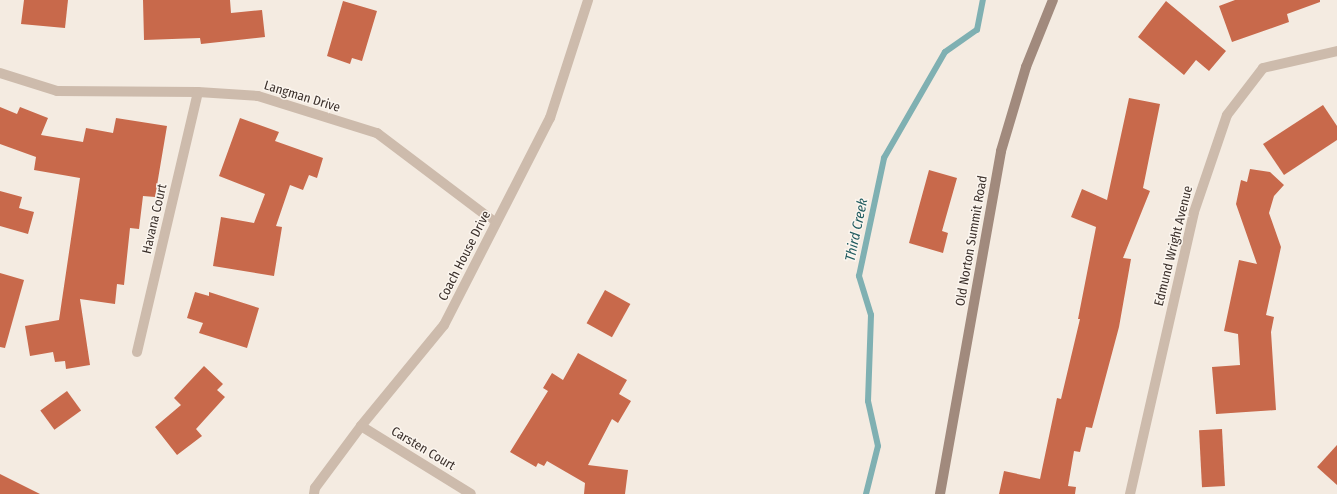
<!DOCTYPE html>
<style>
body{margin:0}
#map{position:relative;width:1337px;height:494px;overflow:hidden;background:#f4ebe1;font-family:"Fira Sans Condensed",sans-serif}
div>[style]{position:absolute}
.stream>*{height:6px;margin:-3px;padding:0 3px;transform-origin:3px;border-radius:3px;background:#7fb0b2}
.building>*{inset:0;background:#c8694b;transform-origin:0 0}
.street>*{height:10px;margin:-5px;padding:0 5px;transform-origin:5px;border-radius:5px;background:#cdbbac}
.secondary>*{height:10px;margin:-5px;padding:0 5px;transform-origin:5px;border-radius:5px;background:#a18a7d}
span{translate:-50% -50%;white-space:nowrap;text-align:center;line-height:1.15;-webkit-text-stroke:3px #fbf5ee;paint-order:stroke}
.street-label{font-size:13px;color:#3b302b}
.water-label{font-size:14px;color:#1f5a5e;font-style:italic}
</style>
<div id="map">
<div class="stream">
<div style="left:866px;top:494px;width:49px;rotate:-76deg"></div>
<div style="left:878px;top:446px;width:46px;rotate:-102.5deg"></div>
<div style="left:868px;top:401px;width:86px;rotate:-88deg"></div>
<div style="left:871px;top:315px;width:41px;rotate:-107.1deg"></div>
<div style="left:859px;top:276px;width:121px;rotate:-78deg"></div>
<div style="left:884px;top:158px;width:122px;rotate:-60.1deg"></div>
<div style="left:945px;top:52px;width:39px;rotate:-35deg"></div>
<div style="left:977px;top:30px;width:31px;rotate:-79deg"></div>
</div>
<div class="building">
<div style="clip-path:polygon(24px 0,68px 0,65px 28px,21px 24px)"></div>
<div style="clip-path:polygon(143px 0,230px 0,231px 13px,262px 10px,265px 37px,201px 44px,200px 38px,144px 40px)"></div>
<div style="clip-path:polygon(1235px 0,1320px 0,1320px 2px,1287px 14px,1289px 22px,1232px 42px,1219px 6px)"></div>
<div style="clip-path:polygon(343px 1px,377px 11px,362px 61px,352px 58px,350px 64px,327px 56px)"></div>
<div style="clip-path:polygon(1166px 1px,1226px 51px,1209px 71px,1196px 60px,1184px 75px,1138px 37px)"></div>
<div style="clip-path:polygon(1129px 98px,1160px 104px,1143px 188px,1150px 191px,1123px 258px,1131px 259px,1119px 327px,1092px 428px,1086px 427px,1080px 452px,1074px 451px,1068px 486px,1076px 487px,1075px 494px,999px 494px,1004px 471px,1040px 479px,1057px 398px,1061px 399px,1080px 319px,1078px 319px,1096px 227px,1071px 217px,1082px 189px,1107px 200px)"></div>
<div style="clip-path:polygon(1323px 105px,1337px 126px,1337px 140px,1284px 175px,1263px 144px)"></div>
<div style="clip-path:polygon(0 107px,17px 114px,20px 107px,48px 118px,41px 135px,83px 142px,86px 128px,113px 133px,116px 118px,167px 126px,155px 197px,143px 196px,139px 229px,130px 228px,124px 285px,117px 284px,115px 304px,80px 299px,90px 365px,66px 369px,65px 361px,55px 362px,53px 352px,30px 356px,25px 326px,59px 320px,80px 178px,34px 170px,36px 157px,0 144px)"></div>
<div style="clip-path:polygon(240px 118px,279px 132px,275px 141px,323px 158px,317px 178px,309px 175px,303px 190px,290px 185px,276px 226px,282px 227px,274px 276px,213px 266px,221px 217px,254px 223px,265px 194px,219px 176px)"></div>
<div style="clip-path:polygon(1250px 169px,1270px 172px,1284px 185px,1274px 196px,1269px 213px,1281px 247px,1266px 315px,1274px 317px,1271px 332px,1276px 410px,1216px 414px,1212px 367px,1240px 365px,1238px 334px,1224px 331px,1239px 260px,1257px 264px,1236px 204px,1241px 180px,1247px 182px)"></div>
<div style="clip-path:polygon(929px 170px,957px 178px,942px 231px,948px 233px,943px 253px,909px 243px)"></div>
<div style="clip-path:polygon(0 191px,22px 197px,19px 208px,34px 212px,28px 234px,0 226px)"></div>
<div style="clip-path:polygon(0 273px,24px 280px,5px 348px,0 347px)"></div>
<div style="left:605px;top:290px;width:29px;height:38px;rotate:29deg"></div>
<div style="clip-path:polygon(195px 292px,209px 296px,209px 292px,259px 308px,247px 348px,199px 333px,203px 323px,187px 318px)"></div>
<div style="clip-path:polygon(578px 353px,627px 380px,619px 394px,631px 401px,618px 423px,612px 419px,588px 465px,628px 470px,625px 494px,584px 494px,585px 483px,547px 461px,544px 466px,538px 463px,536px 467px,510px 452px,548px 391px,543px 388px,552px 373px,563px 380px)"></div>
<div style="clip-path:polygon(204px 366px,223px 384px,217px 390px,225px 397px,196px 429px,202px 436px,177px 455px,155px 427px,181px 405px,174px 398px)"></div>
<div style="left:67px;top:391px;width:24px;height:33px;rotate:54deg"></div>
<div style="left:1222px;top:429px;width:57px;height:23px;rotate:87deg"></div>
<div style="clip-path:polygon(1337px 445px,1337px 485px,1317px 467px)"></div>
<div style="clip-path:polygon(0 474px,40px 494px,0 494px)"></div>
</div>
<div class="street">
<div style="left:0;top:73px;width:60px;rotate:17.5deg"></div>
<div style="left:57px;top:91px;width:141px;rotate:0.4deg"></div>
<div style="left:198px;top:92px;width:60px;rotate:3.8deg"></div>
<div style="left:258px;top:96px;width:125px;rotate:17.3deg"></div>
<div style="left:377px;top:133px;width:149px;rotate:37.1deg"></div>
<div style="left:137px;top:352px;width:267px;rotate:-76.8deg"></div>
<div style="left:361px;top:426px;width:129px;rotate:31.7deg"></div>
<div style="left:314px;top:494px;width:6px;rotate:-81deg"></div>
<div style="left:315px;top:488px;width:77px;rotate:-53.4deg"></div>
<div style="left:361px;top:426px;width:131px;rotate:-50.6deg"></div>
<div style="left:444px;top:325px;width:233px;rotate:-62.9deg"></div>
<div style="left:550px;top:118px;width:124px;rotate:-72.1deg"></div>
<div style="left:1130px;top:494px;width:289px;rotate:-77.2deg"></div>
<div style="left:1194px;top:212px;width:102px;rotate:-71.2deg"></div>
<div style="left:1227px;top:115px;width:59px;rotate:-52.5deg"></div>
<div style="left:1263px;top:68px;width:76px;rotate:-12.9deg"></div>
</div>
<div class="secondary">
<div style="left:940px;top:494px;width:348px;rotate:-79.9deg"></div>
<div style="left:1001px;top:151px;width:88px;rotate:-73.4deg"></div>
<div style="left:1026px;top:67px;width:72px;rotate:-68.1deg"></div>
</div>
<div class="street-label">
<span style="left:302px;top:97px;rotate:17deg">Langman Drive</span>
<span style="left:155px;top:219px;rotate:-77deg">Havana Court</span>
<span style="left:972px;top:241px;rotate:-80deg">Old Norton Summit Road</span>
<span style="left:1174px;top:246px;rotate:-76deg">Edmund Wright Avenue</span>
<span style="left:465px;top:256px;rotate:-63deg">Coach House Drive</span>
<span style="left:423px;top:449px;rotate:31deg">Carsten Court</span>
</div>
<div class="water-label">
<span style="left:857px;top:230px;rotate:-78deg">Third Creek</span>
</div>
</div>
